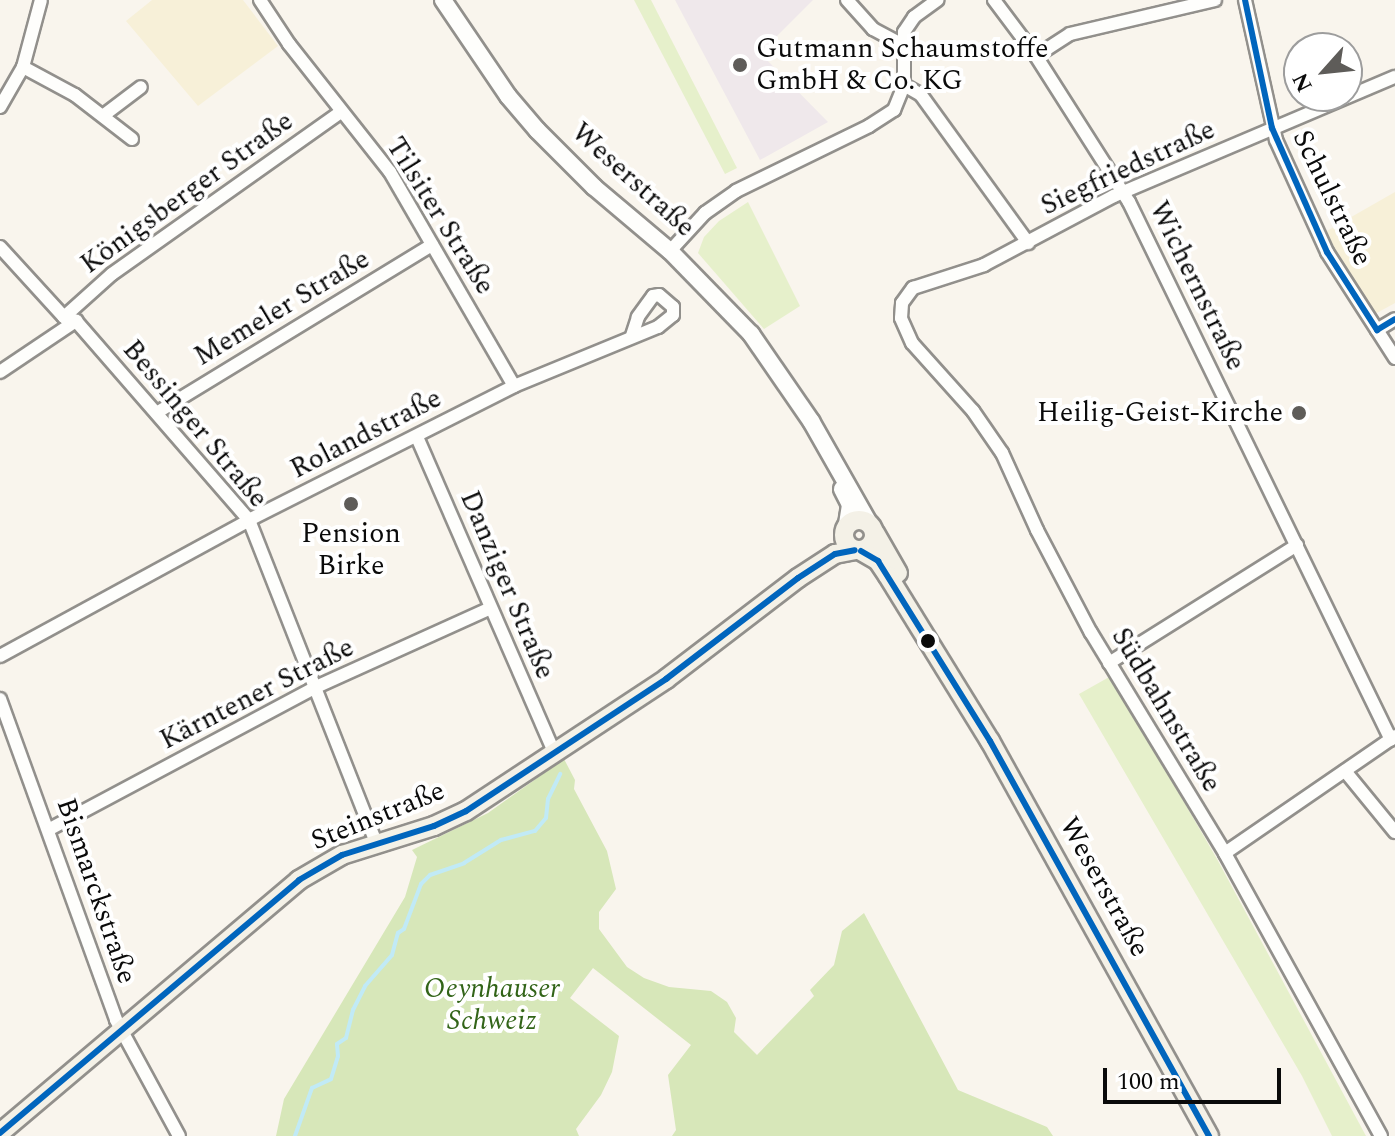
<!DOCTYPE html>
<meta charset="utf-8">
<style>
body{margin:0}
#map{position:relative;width:1395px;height:1136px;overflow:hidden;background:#f9f5ed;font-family:Spectral,serif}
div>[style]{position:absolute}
.industrial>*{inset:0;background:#efe8eb}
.farmland>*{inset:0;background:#f7f0d8}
.green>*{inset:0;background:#e6f0cb}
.forest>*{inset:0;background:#d7e7b9}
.stream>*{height:4px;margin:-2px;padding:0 2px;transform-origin:2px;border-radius:2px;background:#c1eaf6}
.roads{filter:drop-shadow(2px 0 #92908c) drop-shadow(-2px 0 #92908c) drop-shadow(0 2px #92908c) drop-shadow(0 -2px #92908c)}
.minor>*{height:12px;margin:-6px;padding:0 6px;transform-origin:6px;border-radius:6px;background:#fefefc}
.tertiary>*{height:16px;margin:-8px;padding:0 8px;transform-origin:8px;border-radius:8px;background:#fefefc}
.secondary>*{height:18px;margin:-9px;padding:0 9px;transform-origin:9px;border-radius:9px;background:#f4f1e7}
.secondary>.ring{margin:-9px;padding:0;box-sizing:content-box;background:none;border:18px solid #f4f1e7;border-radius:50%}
.bus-1>*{height:6px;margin:-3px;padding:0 3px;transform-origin:3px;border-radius:3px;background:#0065bd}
.dots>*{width:22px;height:22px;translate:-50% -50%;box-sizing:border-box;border:4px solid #fff;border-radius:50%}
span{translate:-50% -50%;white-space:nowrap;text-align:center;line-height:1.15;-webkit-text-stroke:8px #fff;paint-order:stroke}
.poi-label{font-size:28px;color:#0a0a0a}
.left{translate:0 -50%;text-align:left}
.right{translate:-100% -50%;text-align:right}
.street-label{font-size:28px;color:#0a0a0a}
.park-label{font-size:28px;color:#326418;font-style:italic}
.north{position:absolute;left:1283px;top:32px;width:80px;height:80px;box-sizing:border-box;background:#fff;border:2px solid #9d9d9d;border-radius:50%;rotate:243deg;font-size:22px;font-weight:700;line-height:32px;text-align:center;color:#0a0a0a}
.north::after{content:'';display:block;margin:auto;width:28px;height:36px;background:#5e5c59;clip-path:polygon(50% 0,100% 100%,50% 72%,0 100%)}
.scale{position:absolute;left:1103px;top:1068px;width:178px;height:36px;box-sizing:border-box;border:4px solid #0a0a0a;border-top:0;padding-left:10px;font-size:24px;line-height:28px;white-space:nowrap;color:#0a0a0a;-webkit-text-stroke:6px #fff;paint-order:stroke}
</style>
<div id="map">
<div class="industrial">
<div style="clip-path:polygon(675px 0,813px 0,760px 53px,828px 122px,760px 160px)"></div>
</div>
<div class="farmland">
<div style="clip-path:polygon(152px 0,243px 0,278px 46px,198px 106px,126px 21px)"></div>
<div style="clip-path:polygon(1395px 192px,1395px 303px,1375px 314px,1325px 232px)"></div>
</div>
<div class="green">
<div style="clip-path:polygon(634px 0,651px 0,737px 168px,725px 174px)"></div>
<div style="clip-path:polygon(748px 202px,800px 306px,764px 329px,698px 253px,704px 237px,719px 221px)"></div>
<div style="clip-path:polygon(1111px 676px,1217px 859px,1366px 1136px,1332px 1136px,1302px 1076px,1079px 694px)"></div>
</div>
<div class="forest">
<div style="clip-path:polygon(564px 759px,575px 780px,574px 789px,607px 851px,616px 889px,599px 912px,599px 929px,627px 967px,644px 978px,669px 987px,711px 991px,727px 1002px,736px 1018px,734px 1032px,757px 1055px,814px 996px,810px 990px,834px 965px,842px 931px,864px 913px,958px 1090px,1047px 1127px,1053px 1136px,672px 1136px,676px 1130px,668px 1075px,691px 1045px,593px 968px,570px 998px,619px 1036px,612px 1072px,601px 1095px,576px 1129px,579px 1136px,276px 1136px,284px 1099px,405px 897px,417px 857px,412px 850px,488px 813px)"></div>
</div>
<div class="stream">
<div style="left:295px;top:1136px;width:51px;rotate:-70.5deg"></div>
<div style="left:312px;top:1088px;width:21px;rotate:-25deg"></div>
<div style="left:331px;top:1079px;width:24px;rotate:-73deg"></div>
<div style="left:338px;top:1056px;width:12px;rotate:-95deg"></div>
<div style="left:337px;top:1044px;width:11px;rotate:-34deg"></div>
<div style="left:346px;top:1038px;width:29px;rotate:-76deg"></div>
<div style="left:353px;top:1010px;width:27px;rotate:-63deg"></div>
<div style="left:365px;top:986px;width:41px;rotate:-48.9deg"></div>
<div style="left:392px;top:955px;width:23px;rotate:-75deg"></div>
<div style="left:398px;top:933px;width:7px;rotate:-34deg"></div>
<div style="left:404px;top:929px;width:48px;rotate:-69.3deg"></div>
<div style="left:421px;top:884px;width:13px;rotate:-45deg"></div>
<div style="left:430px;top:875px;width:36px;rotate:-19deg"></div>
<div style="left:464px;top:863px;width:44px;rotate:-31.9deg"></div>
<div style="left:501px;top:840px;width:35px;rotate:-15deg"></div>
<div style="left:535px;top:831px;width:17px;rotate:-50deg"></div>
<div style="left:546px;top:818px;width:19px;rotate:-84deg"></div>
<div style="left:548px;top:799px;width:28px;rotate:-64deg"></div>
</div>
<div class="roads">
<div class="minor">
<div style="left:260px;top:0;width:53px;rotate:56.6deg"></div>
<div style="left:289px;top:44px;width:163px;rotate:51.7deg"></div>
<div style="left:390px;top:172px;width:247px;rotate:59.9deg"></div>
<div style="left:847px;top:0;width:39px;rotate:48deg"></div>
<div style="left:873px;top:29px;width:34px;rotate:28deg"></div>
<div style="left:994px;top:0;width:70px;rotate:53.1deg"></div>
<div style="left:1036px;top:56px;width:173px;rotate:57.5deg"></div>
<div style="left:1129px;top:202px;width:598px;rotate:64.03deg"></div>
<div style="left:1245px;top:0;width:143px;rotate:77.5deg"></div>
<div style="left:1276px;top:140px;width:123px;rotate:65.5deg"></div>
<div style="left:1327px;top:252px;width:126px;rotate:57.3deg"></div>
<div style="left:1036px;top:56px;width:40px;rotate:-32.9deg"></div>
<div style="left:1070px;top:34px;width:149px;rotate:-13.2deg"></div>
<div style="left:23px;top:67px;width:59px;rotate:28.3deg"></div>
<div style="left:75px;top:95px;width:72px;rotate:37.7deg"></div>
<div style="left:904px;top:85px;width:20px;rotate:30deg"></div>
<div style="left:921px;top:95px;width:183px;rotate:54.1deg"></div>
<div style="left:0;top:107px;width:46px;rotate:-60.1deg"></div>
<div style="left:23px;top:67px;width:69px;rotate:-75deg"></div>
<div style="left:104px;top:115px;width:46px;rotate:-37.1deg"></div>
<div style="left:0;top:247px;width:95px;rotate:47.6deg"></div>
<div style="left:64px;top:317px;width:13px;rotate:18deg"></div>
<div style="left:76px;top:321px;width:264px;rotate:49deg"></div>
<div style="left:249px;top:520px;width:347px;rotate:68.5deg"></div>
<div style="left:670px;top:251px;width:52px;rotate:-47.4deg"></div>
<div style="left:705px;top:213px;width:38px;rotate:-35deg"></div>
<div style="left:736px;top:191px;width:148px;rotate:-26deg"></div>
<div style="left:869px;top:126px;width:30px;rotate:-33deg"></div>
<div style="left:894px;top:110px;width:27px;rotate:-68deg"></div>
<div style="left:904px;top:85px;width:53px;rotate:-90deg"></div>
<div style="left:904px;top:32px;width:18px;rotate:-56deg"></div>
<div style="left:914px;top:17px;width:29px;rotate:-36deg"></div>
<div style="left:64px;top:317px;width:64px;rotate:-41.9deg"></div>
<div style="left:112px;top:274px;width:281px;rotate:-35.3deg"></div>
<div style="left:1377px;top:330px;width:21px;rotate:-31deg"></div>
<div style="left:0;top:372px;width:92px;rotate:-33.9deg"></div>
<div style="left:158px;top:412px;width:321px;rotate:-31.4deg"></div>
<div style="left:417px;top:437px;width:344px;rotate:66.5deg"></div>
<div style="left:0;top:656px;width:284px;rotate:-28.6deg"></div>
<div style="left:249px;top:520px;width:297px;rotate:-26.8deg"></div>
<div style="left:514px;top:386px;width:156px;rotate:-22.3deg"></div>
<div style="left:658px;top:327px;width:19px;rotate:-39deg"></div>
<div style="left:673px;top:315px;width:8px;rotate:-90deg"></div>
<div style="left:673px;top:307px;width:18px;rotate:-139deg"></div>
<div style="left:659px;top:295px;width:6px;rotate:171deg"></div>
<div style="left:653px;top:296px;width:26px;rotate:126deg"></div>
<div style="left:638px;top:317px;width:19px;rotate:108deg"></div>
<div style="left:1109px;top:663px;width:222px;rotate:-32.1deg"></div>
<div style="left:0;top:699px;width:341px;rotate:70.1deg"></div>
<div style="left:116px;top:1020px;width:132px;rotate:61.5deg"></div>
<div style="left:1345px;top:771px;width:79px;rotate:50.7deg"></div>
<div style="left:50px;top:829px;width:302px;rotate:-28.1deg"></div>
<div style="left:316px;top:687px;width:190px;rotate:-24.3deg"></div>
<div style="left:1225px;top:853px;width:206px;rotate:-34.5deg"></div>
<div style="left:1381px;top:1136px;width:323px;rotate:-118.9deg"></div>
<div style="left:1225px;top:853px;width:258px;rotate:-121.3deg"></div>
<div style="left:1091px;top:633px;width:116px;rotate:-117.7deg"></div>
<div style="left:1037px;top:530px;width:85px;rotate:-114.4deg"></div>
<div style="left:1002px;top:453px;width:51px;rotate:-124.6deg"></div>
<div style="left:973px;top:411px;width:91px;rotate:-131.9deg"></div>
<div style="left:912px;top:343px;width:27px;rotate:-114deg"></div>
<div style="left:901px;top:318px;width:15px;rotate:-86deg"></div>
<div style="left:902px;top:303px;width:19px;rotate:-54deg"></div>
<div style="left:913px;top:288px;width:75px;rotate:-17.9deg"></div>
<div style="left:984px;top:265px;width:147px;rotate:-28deg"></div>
<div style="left:1114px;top:196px;width:305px;rotate:-23deg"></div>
</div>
<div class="tertiary">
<div style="left:443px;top:0;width:116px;rotate:55.9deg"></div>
<div style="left:508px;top:96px;width:45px;rotate:49.5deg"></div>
<div style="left:537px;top:130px;width:81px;rotate:45deg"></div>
<div style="left:594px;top:187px;width:99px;rotate:40.1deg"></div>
<div style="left:670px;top:251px;width:116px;rotate:45.7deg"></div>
<div style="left:751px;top:334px;width:106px;rotate:55.4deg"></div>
<div style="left:811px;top:421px;width:117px;rotate:60.4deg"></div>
<div style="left:842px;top:489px;width:18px;rotate:63deg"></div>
<div style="left:850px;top:505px;width:20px;rotate:99deg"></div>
</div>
<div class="secondary">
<div class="ring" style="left:844px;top:520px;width:12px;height:12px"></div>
<div style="left:875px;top:533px;width:46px;rotate:60.1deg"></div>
<div style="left:861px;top:551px;width:20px;rotate:30deg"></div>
<div style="left:878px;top:561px;width:18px;rotate:56deg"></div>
<div style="left:888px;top:576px;width:194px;rotate:58.3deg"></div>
<div style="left:990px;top:741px;width:452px;rotate:61deg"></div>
<div style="left:0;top:1133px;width:392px;rotate:-40.2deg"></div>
<div style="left:299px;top:880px;width:50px;rotate:-30.2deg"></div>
<div style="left:342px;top:855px;width:96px;rotate:-17.5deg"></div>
<div style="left:434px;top:826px;width:35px;rotate:-25deg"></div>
<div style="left:466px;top:811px;width:240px;rotate:-33.4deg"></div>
<div style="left:666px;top:679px;width:166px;rotate:-37.4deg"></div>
<div style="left:798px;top:578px;width:44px;rotate:-33deg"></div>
<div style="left:835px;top:554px;width:20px;rotate:-11deg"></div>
</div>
</div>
<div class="bus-1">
<div style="left:1245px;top:0;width:131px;rotate:78.1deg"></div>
<div style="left:1272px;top:128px;width:136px;rotate:66.1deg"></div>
<div style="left:1327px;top:252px;width:93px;rotate:57.3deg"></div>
<div style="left:1377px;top:330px;width:21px;rotate:-31deg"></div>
<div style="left:861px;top:551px;width:20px;rotate:30deg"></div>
<div style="left:878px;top:561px;width:212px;rotate:58.1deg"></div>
<div style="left:990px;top:741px;width:452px;rotate:61deg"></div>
<div style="left:0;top:1133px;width:392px;rotate:-40.2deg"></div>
<div style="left:299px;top:880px;width:50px;rotate:-30.2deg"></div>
<div style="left:342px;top:855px;width:96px;rotate:-17.5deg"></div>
<div style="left:434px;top:826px;width:35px;rotate:-25deg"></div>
<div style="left:466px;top:811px;width:240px;rotate:-33.4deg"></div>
<div style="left:666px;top:679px;width:166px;rotate:-37.4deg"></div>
<div style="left:798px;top:578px;width:44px;rotate:-33deg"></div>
<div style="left:835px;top:554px;width:20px;rotate:-11deg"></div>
</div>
<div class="dots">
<div style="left:740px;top:65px;background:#5e5c59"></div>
<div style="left:1299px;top:413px;background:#5e5c59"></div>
<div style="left:351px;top:504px;background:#5e5c59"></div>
<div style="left:928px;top:641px;background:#0a0a0a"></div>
</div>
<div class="poi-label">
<span class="left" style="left:756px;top:65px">Gutmann Schaumstoffe<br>GmbH &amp; Co. KG</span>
<span class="right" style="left:1283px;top:413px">Heilig-Geist-Kirche</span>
<span style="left:351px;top:550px">Pension<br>Birke</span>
</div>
<div class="street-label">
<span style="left:1128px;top:168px;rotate:-25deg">Siegfriedstraße</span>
<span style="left:633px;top:180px;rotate:42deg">Weserstraße</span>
<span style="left:187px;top:193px;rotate:-36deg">Königsberger Straße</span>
<span style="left:1332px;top:198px;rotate:64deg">Schulstraße</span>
<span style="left:440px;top:216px;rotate:58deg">Tilsiter Straße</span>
<span style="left:1197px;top:286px;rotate:64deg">Wichernstraße</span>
<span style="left:282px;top:308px;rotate:-31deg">Memeler Straße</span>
<span style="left:195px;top:424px;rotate:50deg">Bessinger Straße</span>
<span style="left:366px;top:434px;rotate:-27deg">Rolandstraße</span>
<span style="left:507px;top:585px;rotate:67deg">Danziger Straße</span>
<span style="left:257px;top:694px;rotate:-27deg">Kärntener Straße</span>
<span style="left:1166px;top:710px;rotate:59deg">Südbahnstraße</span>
<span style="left:378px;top:816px;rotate:-22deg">Steinstraße</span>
<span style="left:1104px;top:887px;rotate:61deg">Weserstraße</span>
<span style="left:96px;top:891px;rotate:71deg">Bismarckstraße</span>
</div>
<div class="park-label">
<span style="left:492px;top:1005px">Oeynhauser<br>Schweiz</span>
</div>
<div class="north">N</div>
<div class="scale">100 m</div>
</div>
